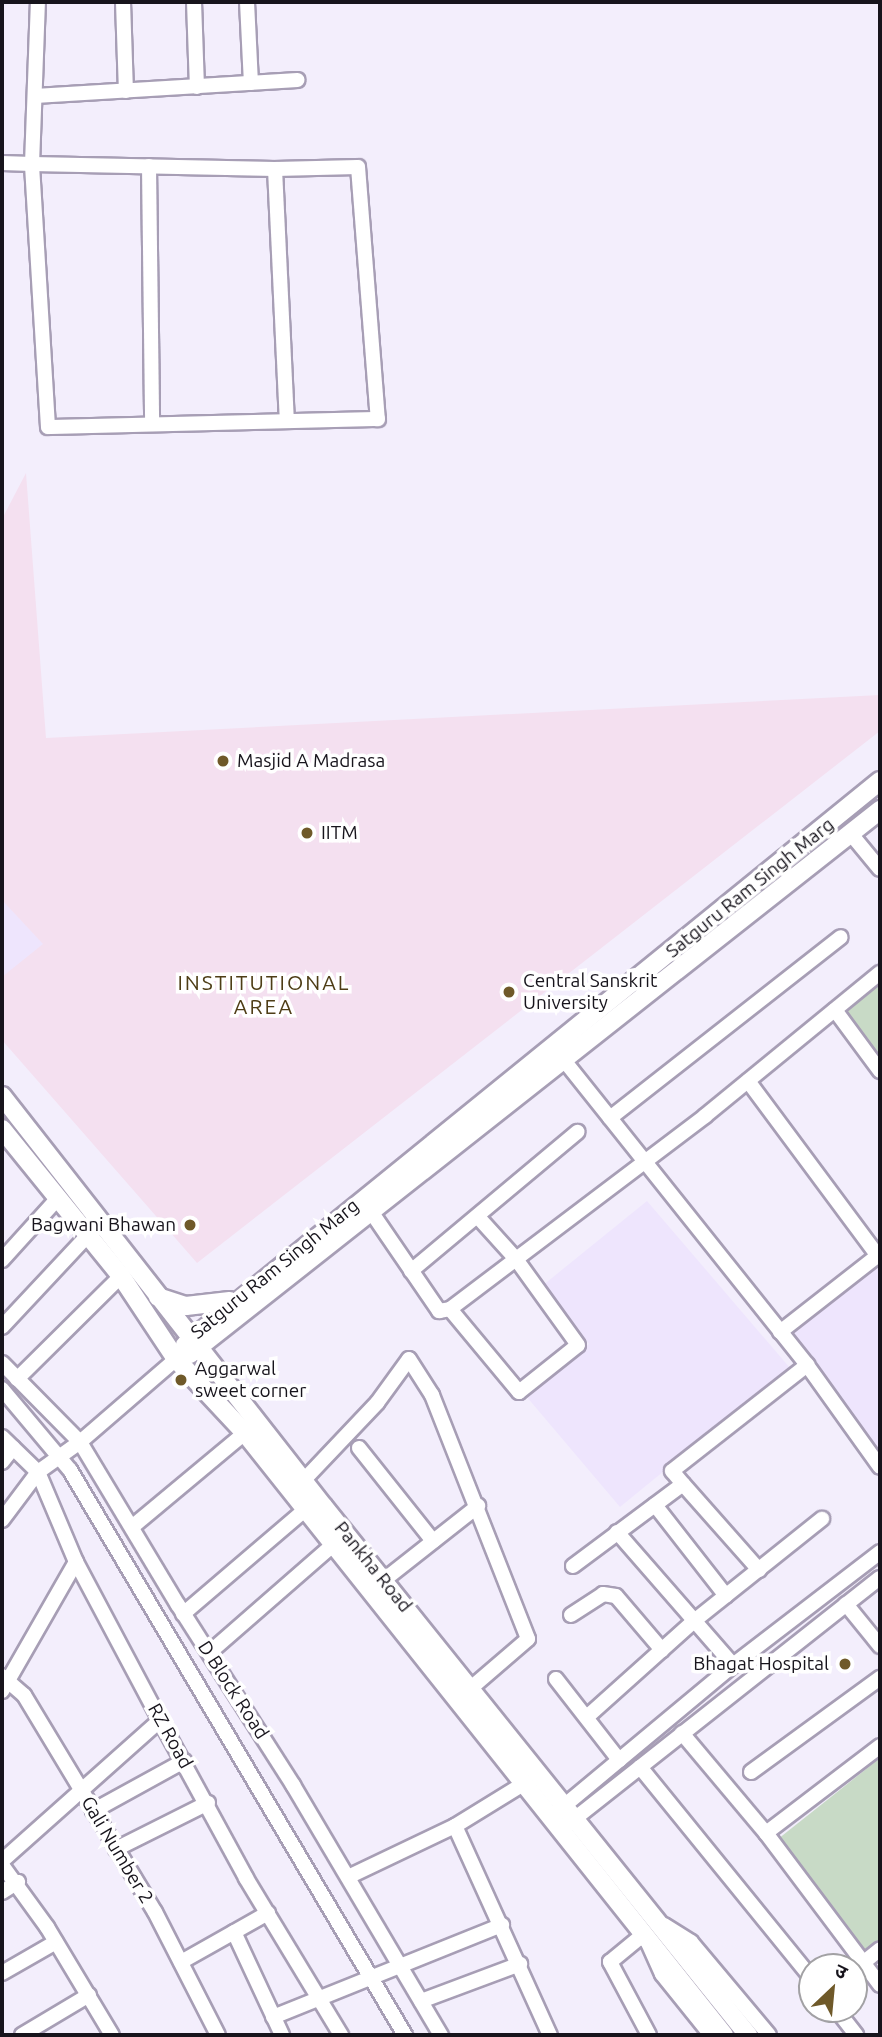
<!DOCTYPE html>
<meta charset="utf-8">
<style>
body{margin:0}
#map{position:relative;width:882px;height:2037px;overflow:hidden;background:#f3eefc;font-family:Ubuntu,"Noto Sans Devanagari",sans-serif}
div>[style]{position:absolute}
.commercial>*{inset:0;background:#f4e0f0}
.built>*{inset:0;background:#eee5fd}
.green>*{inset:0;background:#c8dac6}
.roads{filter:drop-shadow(2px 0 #a79eb5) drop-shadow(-2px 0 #a79eb5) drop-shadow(0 2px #a79eb5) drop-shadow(0 -2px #a79eb5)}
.minor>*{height:14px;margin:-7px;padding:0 7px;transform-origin:7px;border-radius:7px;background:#fff}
.major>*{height:18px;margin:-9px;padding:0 9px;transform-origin:9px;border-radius:9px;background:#fff}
.dots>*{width:19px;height:19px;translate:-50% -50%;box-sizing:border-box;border:4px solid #fff;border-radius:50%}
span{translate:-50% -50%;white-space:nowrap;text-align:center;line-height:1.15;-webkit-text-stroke:7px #fff;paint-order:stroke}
.poi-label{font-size:19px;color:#17141c}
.left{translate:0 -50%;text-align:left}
.right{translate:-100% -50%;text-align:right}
.street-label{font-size:19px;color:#17141c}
.neighbourhood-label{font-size:21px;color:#4e3d16;letter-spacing:2px}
.frame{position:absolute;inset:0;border:4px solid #17141c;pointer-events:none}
.north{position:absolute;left:798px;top:1953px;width:70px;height:70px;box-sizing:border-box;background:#fff;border:2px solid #a2a1a4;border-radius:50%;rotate:26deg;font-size:19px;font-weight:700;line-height:28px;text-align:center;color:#17141c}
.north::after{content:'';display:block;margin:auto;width:24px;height:32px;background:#6f5929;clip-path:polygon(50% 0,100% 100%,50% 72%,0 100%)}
</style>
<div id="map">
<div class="commercial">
<div style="clip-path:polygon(26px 473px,46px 738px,880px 695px,880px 731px,197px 1263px,2px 1040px,2px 519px)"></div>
</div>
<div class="built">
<div style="clip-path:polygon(2px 900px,43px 944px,2px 977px)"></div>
<div style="clip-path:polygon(647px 1201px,790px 1368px,620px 1507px,526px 1396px,589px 1344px,542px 1286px)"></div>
<div style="clip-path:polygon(880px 1262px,880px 1451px,794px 1333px)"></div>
</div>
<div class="green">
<div style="clip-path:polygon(880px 982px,880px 1058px,844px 1012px)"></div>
<div style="clip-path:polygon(880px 1758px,880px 1940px,864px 1952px,778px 1839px)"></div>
</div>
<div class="roads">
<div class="minor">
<div style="left:123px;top:2px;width:89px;rotate:88.1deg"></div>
<div style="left:194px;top:2px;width:85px;rotate:88deg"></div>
<div style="left:247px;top:2px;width:81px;rotate:87.2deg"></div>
<div style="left:35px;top:96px;width:263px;rotate:-3.5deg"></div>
<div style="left:2px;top:163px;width:30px;rotate:2deg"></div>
<div style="left:32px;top:164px;width:243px;rotate:1.2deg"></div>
<div style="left:275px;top:169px;width:83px;rotate:-1.4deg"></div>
<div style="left:358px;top:167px;width:253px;rotate:85.5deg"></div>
<div style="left:378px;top:419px;width:330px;rotate:178.6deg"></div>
<div style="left:48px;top:427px;width:263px;rotate:-93.5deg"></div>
<div style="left:32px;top:164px;width:162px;rotate:-87.9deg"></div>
<div style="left:149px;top:166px;width:258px;rotate:89.3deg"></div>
<div style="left:275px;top:169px;width:252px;rotate:87.3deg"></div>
<div style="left:851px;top:834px;width:45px;rotate:50.4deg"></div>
<div style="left:835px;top:1010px;width:76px;rotate:53.6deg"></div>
<div style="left:559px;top:1054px;width:398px;rotate:51.4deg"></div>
<div style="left:807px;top:1365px;width:125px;rotate:54.4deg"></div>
<div style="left:748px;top:1081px;width:218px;rotate:53.4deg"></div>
<div style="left:610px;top:1118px;width:293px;rotate:-38.1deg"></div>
<div style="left:372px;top:1213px;width:119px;rotate:55.6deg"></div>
<div style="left:439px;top:1311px;width:11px;rotate:-10deg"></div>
<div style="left:450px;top:1309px;width:320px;rotate:-37.1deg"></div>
<div style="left:705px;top:1116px;width:226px;rotate:-39.3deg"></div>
<div style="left:2px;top:1260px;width:85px;rotate:-47.9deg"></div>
<div style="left:411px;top:1271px;width:217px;rotate:-39.9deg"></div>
<div style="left:450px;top:1309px;width:108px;rotate:50.3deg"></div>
<div style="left:519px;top:1392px;width:75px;rotate:-38.5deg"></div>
<div style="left:578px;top:1345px;width:106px;rotate:-125.8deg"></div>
<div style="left:516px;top:1259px;width:57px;rotate:-132.1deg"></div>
<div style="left:2px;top:1327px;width:126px;rotate:-46.9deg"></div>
<div style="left:780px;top:1332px;width:127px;rotate:-38deg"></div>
<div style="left:2px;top:1363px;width:111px;rotate:45.4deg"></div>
<div style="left:80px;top:1442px;width:190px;rotate:59deg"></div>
<div style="left:178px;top:1605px;width:214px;rotate:57.4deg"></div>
<div style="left:293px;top:1785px;width:291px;rotate:59.4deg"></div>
<div style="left:17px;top:1379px;width:146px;rotate:-44.7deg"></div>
<div style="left:2px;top:1389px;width:106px;rotate:50deg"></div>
<div style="left:70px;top:1470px;width:657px;rotate:59.34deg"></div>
<div style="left:2px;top:1437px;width:50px;rotate:44.2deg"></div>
<div style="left:38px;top:1472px;width:98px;rotate:67.1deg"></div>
<div style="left:76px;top:1562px;width:179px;rotate:62deg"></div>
<div style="left:160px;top:1720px;width:180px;rotate:61.4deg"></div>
<div style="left:246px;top:1878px;width:184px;rotate:58.8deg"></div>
<div style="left:359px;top:1448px;width:119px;rotate:51.5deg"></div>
<div style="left:2px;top:1462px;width:18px;rotate:-52deg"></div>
<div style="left:303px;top:1481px;width:108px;rotate:-46.5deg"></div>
<div style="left:377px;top:1403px;width:54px;rotate:-54deg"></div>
<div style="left:409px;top:1359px;width:43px;rotate:57.4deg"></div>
<div style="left:432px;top:1395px;width:262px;rotate:68.5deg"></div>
<div style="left:528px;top:1639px;width:75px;rotate:139.3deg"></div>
<div style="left:683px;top:1484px;width:115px;rotate:48.5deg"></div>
<div style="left:655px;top:1505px;width:115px;rotate:52deg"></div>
<div style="left:2px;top:1520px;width:60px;rotate:-53.1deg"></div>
<div style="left:38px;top:1472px;width:52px;rotate:-35.5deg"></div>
<div style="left:80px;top:1442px;width:127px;rotate:-40.8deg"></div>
<div style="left:132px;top:1527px;width:147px;rotate:-39.8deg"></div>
<div style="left:617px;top:1532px;width:176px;rotate:48.9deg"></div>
<div style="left:573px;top:1566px;width:137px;rotate:-36.7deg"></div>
<div style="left:683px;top:1484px;width:17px;rotate:-130deg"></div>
<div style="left:672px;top:1471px;width:172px;rotate:-38.1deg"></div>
<div style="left:384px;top:1580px;width:120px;rotate:-38.2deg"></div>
<div style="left:846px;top:1604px;width:54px;rotate:51deg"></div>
<div style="left:183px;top:1614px;width:162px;rotate:-40.5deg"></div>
<div style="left:571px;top:1615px;width:38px;rotate:-33deg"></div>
<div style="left:603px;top:1594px;width:13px;rotate:9deg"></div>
<div style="left:616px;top:1596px;width:71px;rotate:49.6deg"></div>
<div style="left:209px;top:1653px;width:166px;rotate:-41.1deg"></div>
<div style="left:2px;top:1676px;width:29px;rotate:41deg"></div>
<div style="left:24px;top:1695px;width:253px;rotate:58.9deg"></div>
<div style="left:155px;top:1912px;width:138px;rotate:62.9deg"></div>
<div style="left:556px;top:1679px;width:103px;rotate:52.1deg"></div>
<div style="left:2px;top:1691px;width:149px;rotate:-60.2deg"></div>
<div style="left:588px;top:1716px;width:142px;rotate:-41.9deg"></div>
<div style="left:694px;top:1621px;width:164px;rotate:-38.6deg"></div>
<div style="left:682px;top:1733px;width:131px;rotate:50deg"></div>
<div style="left:766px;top:1833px;width:190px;rotate:53.1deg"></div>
<div style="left:640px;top:1767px;width:273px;rotate:50.9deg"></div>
<div style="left:751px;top:1772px;width:160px;rotate:-36.1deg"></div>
<div style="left:93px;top:1811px;width:104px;rotate:-28.8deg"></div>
<div style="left:558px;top:1811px;width:228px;rotate:-39.8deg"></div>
<div style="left:733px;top:1665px;width:185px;rotate:-37.5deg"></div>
<div style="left:568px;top:1824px;width:397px;rotate:-38.3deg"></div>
<div style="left:455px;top:1826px;width:230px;rotate:65.6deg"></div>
<div style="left:766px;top:1833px;width:143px;rotate:-37.3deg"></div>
<div style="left:116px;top:1849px;width:103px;rotate:-26.6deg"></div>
<div style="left:2px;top:1861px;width:212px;rotate:-41.7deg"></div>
<div style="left:2px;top:1865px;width:77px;rotate:54deg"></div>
<div style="left:47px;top:1927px;width:126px;rotate:59deg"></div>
<div style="left:348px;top:1877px;width:119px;rotate:-25.5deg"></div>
<div style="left:455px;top:1826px;width:82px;rotate:-31.6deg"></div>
<div style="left:2px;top:1892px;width:19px;rotate:-32deg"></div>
<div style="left:664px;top:1925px;width:32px;rotate:32deg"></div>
<div style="left:691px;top:1942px;width:121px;rotate:50deg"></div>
<div style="left:234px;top:1932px;width:114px;rotate:65deg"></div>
<div style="left:181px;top:1962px;width:100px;rotate:-29.4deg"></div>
<div style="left:863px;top:1963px;width:22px;rotate:-39deg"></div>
<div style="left:2px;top:1973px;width:62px;rotate:-29.9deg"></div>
<div style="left:421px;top:2001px;width:106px;rotate:-20.5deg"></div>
<div style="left:836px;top:2009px;width:33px;rotate:52deg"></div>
<div style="left:273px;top:2017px;width:247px;rotate:-21.9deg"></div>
<div style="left:22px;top:2035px;width:78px;rotate:-30.8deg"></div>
<div style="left:649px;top:2035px;width:83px;rotate:-118.1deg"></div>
<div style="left:610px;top:1962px;width:44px;rotate:-39.5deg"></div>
<div style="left:644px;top:1934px;width:44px;rotate:65.8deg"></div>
<div style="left:662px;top:1974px;width:78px;rotate:51.2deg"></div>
</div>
<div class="major">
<div style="left:2px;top:1096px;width:521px;rotate:51.94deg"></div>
<div style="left:323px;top:1506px;width:679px;rotate:51.22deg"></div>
<div style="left:2px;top:1129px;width:189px;rotate:51deg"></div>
<div style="left:121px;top:1276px;width:100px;rotate:56.5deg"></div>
<div style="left:176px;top:1359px;width:101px;rotate:47deg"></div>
<div style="left:245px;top:1433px;width:769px;rotate:51.49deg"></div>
<div style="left:158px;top:1297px;width:29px;rotate:18deg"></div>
<div style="left:186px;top:1306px;width:44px;rotate:-6.5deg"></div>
<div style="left:185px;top:1345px;width:895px;rotate:-39.06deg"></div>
<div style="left:190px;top:1354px;width:879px;rotate:-38.25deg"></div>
</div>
</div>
<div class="dots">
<div style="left:223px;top:761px;background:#6f5929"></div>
<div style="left:307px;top:833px;background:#6f5929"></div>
<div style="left:509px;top:992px;background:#6f5929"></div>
<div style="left:190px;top:1225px;background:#6f5929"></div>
<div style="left:181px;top:1380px;background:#6f5929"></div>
<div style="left:845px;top:1664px;background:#6f5929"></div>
</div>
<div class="poi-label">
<span class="left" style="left:237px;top:761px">Masjid A Madrasa</span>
<span class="left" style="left:321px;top:833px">IITM</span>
<span class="left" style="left:523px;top:992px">Central Sanskrit<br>University</span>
<span class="right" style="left:176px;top:1225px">Bagwani Bhawan</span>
<span class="left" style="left:195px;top:1380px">Aggarwal<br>sweet corner</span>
<span class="right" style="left:829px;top:1664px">Bhagat Hospital</span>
</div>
<div class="street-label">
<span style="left:750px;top:888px;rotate:-39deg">Satguru Ram Singh Marg</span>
<span style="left:275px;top:1269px;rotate:-39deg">Satguru Ram Singh Marg</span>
<span style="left:373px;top:1567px;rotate:51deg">Pankha Road</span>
<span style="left:233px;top:1690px;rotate:57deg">D Block Road</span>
<span style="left:170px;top:1736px;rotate:61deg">RZ Road</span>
<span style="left:117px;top:1850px;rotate:59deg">Gali Number 2</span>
</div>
<div class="neighbourhood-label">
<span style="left:264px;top:994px">INSTITUTIONAL<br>AREA</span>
</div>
<div class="frame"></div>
<div class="north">उ</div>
</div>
